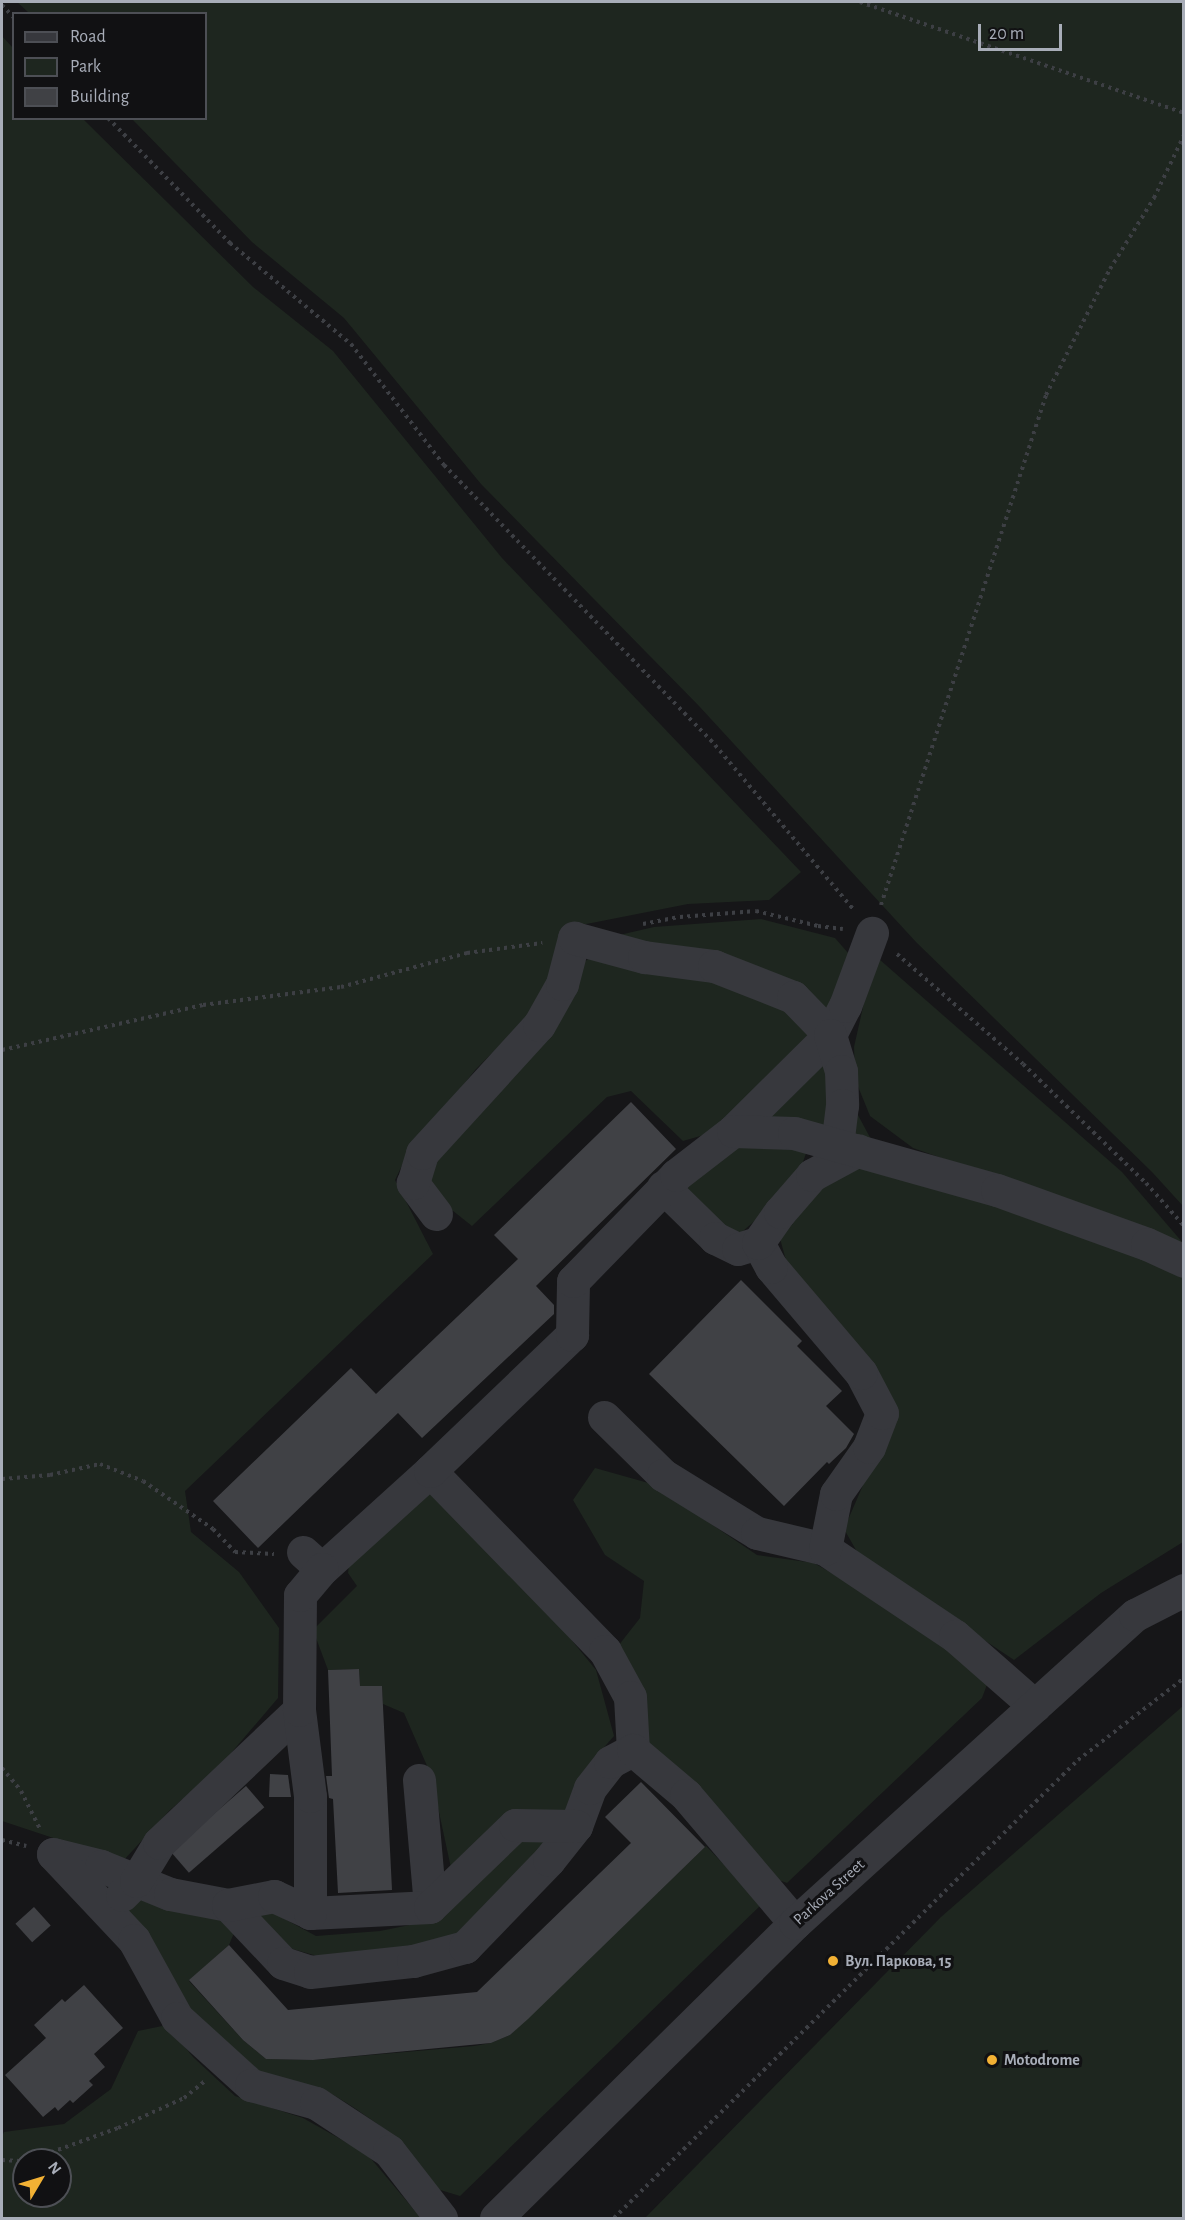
<!DOCTYPE html>
<meta charset="utf-8">
<style>
body{margin:0}
#map{position:relative;width:1185px;height:2220px;overflow:hidden;background:#161618;font-family:"Alegreya Sans",sans-serif}
div>[style]{position:absolute}
.green>*{inset:0;background:#1e261f}
.building>*{inset:0;background:#404145;transform-origin:0 0}
.path>*{height:4px;margin-top:-2px;transform-origin:0;background:repeating-linear-gradient(90deg,#3d3f44 0 3px,transparent 0 7.5px)}
.minor>*{height:33px;margin:-16.5px;padding:0 16.5px;transform-origin:16.5px;border-radius:16.5px;background:#37383d}
.dots>*{width:16px;height:16px;translate:-50% -50%;box-sizing:border-box;border:3px solid #111113;border-radius:50%}
span{translate:-50% -50%;white-space:nowrap;text-align:center;line-height:1.15;-webkit-text-stroke:6px #111113;paint-order:stroke}
.street-label{font-size:16px;color:#a8adb8}
.poi-label{font-size:16px;color:#a8adb8;font-weight:700}
.left{translate:0 -50%;text-align:left}
.frame{position:absolute;inset:0;border:3px solid #a8adb8;pointer-events:none}
.legend{position:absolute;left:12px;top:12px;width:195px;height:108px;box-sizing:border-box;background:#111113;border:2px solid #4d4f55;margin:0;padding:8px 10px;list-style:none;font-size:18px;color:#a8adb8}
.legend li{display:flex;align-items:center;gap:12px;height:30px}
.legend b{width:30px;border:2px solid #4d4f55}
.north{position:absolute;left:12px;top:2148px;width:60px;height:60px;box-sizing:border-box;background:#111113;border:2px solid #4d4f55;border-radius:50%;rotate:52deg;font-size:16px;font-weight:700;line-height:24px;text-align:center;color:#a8adb8}
.north::after{content:'';display:block;margin:auto;width:21px;height:27px;background:#f2b134;clip-path:polygon(50% 0,100% 100%,50% 72%,0 100%)}
.scale{position:absolute;left:978px;top:24px;width:84px;height:27px;box-sizing:border-box;border:3px solid #a8adb8;border-top:0;padding-left:8px;font-size:18px;line-height:21px;white-space:nowrap;color:#a8adb8;-webkit-text-stroke:4px #111113;paint-order:stroke}
</style>
<div id="map">
<div class="green">
<div style="clip-path:polygon(17px 2px,1183px 2px,1183px 1206px,1152px 1172px,916px 942px,699px 706px,481px 484px,344px 318px,252px 242px,132px 119px,206px 118px,206px 14px,29px 13px)"></div>
<div style="clip-path:polygon(2px 36px,13px 48px,14px 118px,83px 119px,253px 287px,333px 351px,502px 558px,801px 872px,769px 900px,688px 904px,561px 929px,553px 971px,524px 1021px,476px 1069px,407px 1155px,395px 1180px,433px 1254px,185px 1491px,191px 1532px,239px 1572px,279px 1628px,278px 1698px,220px 1766px,169px 1811px,123px 1861px,2px 1821px)"></div>
<div style="clip-path:polygon(761px 919px,835px 938px,849px 954px,835px 1012px,615px 936px,654px 927px)"></div>
<div style="clip-path:polygon(591px 957px,770px 994px,816px 1032px,728px 1128px,683px 1141px,631px 1091px,607px 1097px,472px 1226px,433px 1195px,429px 1171px,580px 965px)"></div>
<div style="clip-path:polygon(879px 959px,1122px 1172px,1183px 1243px,913px 1148px,870px 1116px,855px 1079px,854px 1047px,870px 976px)"></div>
<div style="clip-path:polygon(823px 1050px,873px 1143px,753px 1121px)"></div>
<div style="clip-path:polygon(737px 1138px,809px 1145px,799px 1173px,767px 1210px,735px 1238px,682px 1185px)"></div>
<div style="clip-path:polygon(880px 1162px,1183px 1271px,1183px 1542px,1101px 1593px,1014px 1660px,860px 1557px,844px 1529px,883px 1439px,787px 1264px,778px 1231px,802px 1198px,848px 1166px)"></div>
<div style="clip-path:polygon(595px 1468px,652px 1484px,757px 1555px,814px 1563px,948px 1640px,988px 1682px,982px 1698px,787px 1883px,770px 1877px,645px 1741px,615px 1650px,640px 1618px,644px 1581px,605px 1555px,573px 1500px)"></div>
<div style="clip-path:polygon(432px 1492px,565px 1632px,596px 1670px,614px 1736px,585px 1769px,565px 1812px,451px 1868px,431px 1775px,404px 1713px,383px 1704px,382px 1686px,360px 1686px,359px 1669px,328px 1670px,313px 1630px,357px 1586px,348px 1573px,350px 1555px)"></div>
<div style="clip-path:polygon(1183px 1706px,1183px 2218px,645px 2218px,941px 1917px)"></div>
<div style="clip-path:polygon(526px 1835px,548px 1840px,465px 1932px,429px 1947px,324px 1958px,289px 1948px,255px 1912px,268px 1910px,316px 1936px,380px 1931px,439px 1919px)"></div>
<div style="clip-path:polygon(706px 1846px,762px 1904px,460px 2196px,437px 2189px,379px 2125px,353px 2107px,332px 2094px,277px 2086px,181px 2004px,126px 1907px,140px 1892px,218px 1915px,234px 1933px,229px 1945px,189px 1981px,243px 2040px,266px 2059px,313px 2060px,474px 2046px,491px 2043px,510px 2035px)"></div>
<div style="clip-path:polygon(evenodd,167px 2025px,193px 2057px,235px 2096px,303px 2118px,367px 2154px,421px 2218px,2px 2218px,2px 2136px,4px 2132px,64px 2124px,111px 2089px,138px 2031px,167px 2025px,24px 2160px,60px 2160px,60px 2196px,24px 2196px,24px 2160px)"></div>
</div>
<div class="building">
<div style="clip-path:polygon(631px 1102px,676px 1149px,536px 1286px,554px 1305px,554px 1314px,422px 1438px,398px 1413px,258px 1548px,213px 1501px,351px 1368px,376px 1394px,518px 1259px,494px 1235px)"></div>
<div style="clip-path:polygon(741px 1280px,802px 1341px,797px 1346px,842px 1391px,826px 1406px,854px 1434px,846px 1448px,829px 1464px,827px 1462px,784px 1506px,649px 1374px)"></div>
<div style="clip-path:polygon(359px 1669px,360px 1686px,382px 1686px,392px 1890px,338px 1893px,333px 1799px,329px 1798px,326px 1776px,332px 1776px,328px 1670px)"></div>
<div style="clip-path:polygon(270px 1774px,288px 1775px,291px 1797px,269px 1797px)"></div>
<div style="clip-path:polygon(641px 1782px,705px 1847px,528px 2019px,510px 2035px,491px 2043px,313px 2060px,266px 2059px,243px 2040px,189px 1980px,229px 1945px,288px 2010px,477px 1992px,631px 1843px,605px 1817px)"></div>
<div style="left:246px;top:1786px;width:28px;height:100px;rotate:49deg"></div>
<div style="left:34px;top:1907px;width:25px;height:25px;rotate:48deg"></div>
<div style="clip-path:polygon(84px 1985px,123px 2028px,94px 2054px,105px 2067px,89px 2081px,93px 2085px,73px 2103px,70px 2100px,58px 2111px,55px 2107px,43px 2117px,5px 2075px,46px 2038px,34px 2025px,62px 1999px,65px 2002px)"></div>
</div>
<div class="path">
<div style="left:860px;top:2px;width:342px;rotate:18.9deg"></div>
<div style="left:2px;top:5px;width:18px;rotate:47deg"></div>
<div style="left:108px;top:118px;width:175px;rotate:45.7deg"></div>
<div style="left:230px;top:243px;width:158px;rotate:39.9deg"></div>
<div style="left:351px;top:344px;width:153px;rotate:52.5deg"></div>
<div style="left:444px;top:465px;width:390px;rotate:45.9deg"></div>
<div style="left:715px;top:745px;width:216px;rotate:49.9deg"></div>
<div style="left:881px;top:905px;width:536px;rotate:-72.07deg"></div>
<div style="left:1046px;top:395px;width:141px;rotate:-63.1deg"></div>
<div style="left:1110px;top:269px;width:84px;rotate:-58.2deg"></div>
<div style="left:1154px;top:198px;width:70px;rotate:-64.5deg"></div>
<div style="left:643px;top:924px;width:38px;rotate:-11deg"></div>
<div style="left:680px;top:917px;width:76px;rotate:-4.5deg"></div>
<div style="left:756px;top:911px;width:64px;rotate:13.6deg"></div>
<div style="left:818px;top:926px;width:25px;rotate:7deg"></div>
<div style="left:897px;top:954px;width:167px;rotate:41.1deg"></div>
<div style="left:1023px;top:1064px;width:171px;rotate:44.1deg"></div>
<div style="left:1146px;top:1183px;width:57px;rotate:48.5deg"></div>
<div style="left:2px;top:1050px;width:206px;rotate:-12.6deg"></div>
<div style="left:203px;top:1005px;width:139px;rotate:-7.4deg"></div>
<div style="left:341px;top:987px;width:131px;rotate:-15.1deg"></div>
<div style="left:467px;top:953px;width:76px;rotate:-7.6deg"></div>
<div style="left:2px;top:1479px;width:48px;rotate:-4.8deg"></div>
<div style="left:50px;top:1475px;width:51px;rotate:-12.4deg"></div>
<div style="left:100px;top:1464px;width:46px;rotate:21.6deg"></div>
<div style="left:143px;top:1481px;width:85px;rotate:34.4deg"></div>
<div style="left:213px;top:1529px;width:32px;rotate:46deg"></div>
<div style="left:235px;top:1552px;width:39px;rotate:3deg"></div>
<div style="left:2px;top:1768px;width:30px;rotate:50deg"></div>
<div style="left:21px;top:1791px;width:42px;rotate:63.4deg"></div>
<div style="left:2px;top:1840px;width:25px;rotate:14deg"></div>
<div style="left:2px;top:2160px;width:22px;rotate:3deg"></div>
<div style="left:30px;top:2160px;width:94px;rotate:-20deg"></div>
<div style="left:118px;top:2128px;width:72px;rotate:-24.4deg"></div>
<div style="left:184px;top:2098px;width:26px;rotate:-39deg"></div>
<div style="left:614px;top:2218px;width:652px;rotate:-44.63deg"></div>
<div style="left:1078px;top:1760px;width:134px;rotate:-37.7deg"></div>
</div>
<div class="minor">
<div style="left:733px;top:1131px;width:136px;rotate:-44.7deg"></div>
<div style="left:830px;top:1035px;width:33px;rotate:-63deg"></div>
<div style="left:845px;top:1006px;width:78px;rotate:-69.7deg"></div>
<div style="left:663px;top:1187px;width:73px;rotate:44.4deg"></div>
<div style="left:715px;top:1238px;width:25px;rotate:26deg"></div>
<div style="left:738px;top:1249px;width:21px;rotate:-17deg"></div>
<div style="left:436px;top:1214px;width:39px;rotate:-127deg"></div>
<div style="left:413px;top:1183px;width:31px;rotate:-73deg"></div>
<div style="left:422px;top:1153px;width:173px;rotate:-47.6deg"></div>
<div style="left:539px;top:1025px;width:47px;rotate:-60.7deg"></div>
<div style="left:562px;top:984px;width:48px;rotate:-75.4deg"></div>
<div style="left:574px;top:938px;width:73px;rotate:15.2deg"></div>
<div style="left:644px;top:957px;width:71px;rotate:7.3deg"></div>
<div style="left:714px;top:966px;width:85px;rotate:21.4deg"></div>
<div style="left:793px;top:997px;width:53px;rotate:45.8deg"></div>
<div style="left:830px;top:1035px;width:38px;rotate:73deg"></div>
<div style="left:841px;top:1071px;width:34px;rotate:88deg"></div>
<div style="left:842px;top:1105px;width:39px;rotate:97deg"></div>
<div style="left:604px;top:1417px;width:83px;rotate:44.5deg"></div>
<div style="left:663px;top:1475px;width:110px;rotate:31.7deg"></div>
<div style="left:757px;top:1533px;width:70px;rotate:13.2deg"></div>
<div style="left:825px;top:1549px;width:156px;rotate:33.8deg"></div>
<div style="left:955px;top:1636px;width:106px;rotate:41.2deg"></div>
<div style="left:430px;top:1471px;width:251px;rotate:45.8deg"></div>
<div style="left:605px;top:1651px;width:52px;rotate:61.5deg"></div>
<div style="left:630px;top:1697px;width:53px;rotate:86.8deg"></div>
<div style="left:825px;top:1549px;width:56px;rotate:-78.7deg"></div>
<div style="left:836px;top:1494px;width:57px;rotate:-54.9deg"></div>
<div style="left:869px;top:1447px;width:36px;rotate:-69deg"></div>
<div style="left:882px;top:1413px;width:45px;rotate:-117.7deg"></div>
<div style="left:861px;top:1373px;width:139px;rotate:-130.3deg"></div>
<div style="left:771px;top:1267px;width:27px;rotate:-118deg"></div>
<div style="left:758px;top:1243px;width:38px;rotate:-55deg"></div>
<div style="left:780px;top:1212px;width:49px;rotate:-49.1deg"></div>
<div style="left:812px;top:1175px;width:52px;rotate:-28.5deg"></div>
<div style="left:303px;top:1552px;width:25px;rotate:42deg"></div>
<div style="left:322px;top:1569px;width:146px;rotate:-42.2deg"></div>
<div style="left:430px;top:1471px;width:197px;rotate:-43.8deg"></div>
<div style="left:572px;top:1335px;width:54px;rotate:-88.9deg"></div>
<div style="left:573px;top:1281px;width:148px;rotate:-45.8deg"></div>
<div style="left:676px;top:1175px;width:72px;rotate:-37.7deg"></div>
<div style="left:733px;top:1131px;width:61px;rotate:1.9deg"></div>
<div style="left:794px;top:1133px;width:211px;rotate:15.7deg"></div>
<div style="left:997px;top:1190px;width:159px;rotate:19.8deg"></div>
<div style="left:1147px;top:1244px;width:41px;rotate:24.7deg"></div>
<div style="left:419px;top:1780px;width:127px;rotate:85deg"></div>
<div style="left:53px;top:1854px;width:49px;rotate:14deg"></div>
<div style="left:101px;top:1866px;width:74px;rotate:22.1deg"></div>
<div style="left:170px;top:1894px;width:59px;rotate:10.7deg"></div>
<div style="left:228px;top:1905px;width:80px;rotate:46.5deg"></div>
<div style="left:283px;top:1963px;width:28px;rotate:18deg"></div>
<div style="left:310px;top:1972px;width:104px;rotate:-6.1deg"></div>
<div style="left:413px;top:1961px;width:54px;rotate:-15.1deg"></div>
<div style="left:465px;top:1947px;width:121px;rotate:-46deg"></div>
<div style="left:549px;top:1860px;width:43px;rotate:-51.5deg"></div>
<div style="left:576px;top:1826px;width:40px;rotate:-69.8deg"></div>
<div style="left:590px;top:1788px;width:33px;rotate:-52deg"></div>
<div style="left:610px;top:1762px;width:26px;rotate:-28deg"></div>
<div style="left:633px;top:1750px;width:70px;rotate:40.3deg"></div>
<div style="left:686px;top:1795px;width:168px;rotate:49.6deg"></div>
<div style="left:53px;top:1854px;width:118px;rotate:46.7deg"></div>
<div style="left:134px;top:1940px;width:89px;rotate:61.1deg"></div>
<div style="left:177px;top:2018px;width:100px;rotate:42.2deg"></div>
<div style="left:251px;top:2085px;width:67px;rotate:15.5deg"></div>
<div style="left:316px;top:2103px;width:87px;rotate:33.3deg"></div>
<div style="left:389px;top:2151px;width:85px;rotate:52.2deg"></div>
<div style="left:122px;top:1895px;width:20px;rotate:-45deg"></div>
<div style="left:136px;top:1881px;width:44px;rotate:-58.8deg"></div>
<div style="left:159px;top:1843px;width:193px;rotate:-43.5deg"></div>
<div style="left:228px;top:1905px;width:47px;rotate:-11.1deg"></div>
<div style="left:274px;top:1896px;width:40px;rotate:25deg"></div>
<div style="left:310px;top:1913px;width:120px;rotate:-2.9deg"></div>
<div style="left:430px;top:1907px;width:118px;rotate:-44deg"></div>
<div style="left:515px;top:1825px;width:61px;rotate:0.9deg"></div>
<div style="left:310px;top:1913px;width:117px;rotate:-90deg"></div>
<div style="left:310px;top:1796px;width:87px;rotate:-97.3deg"></div>
<div style="left:299px;top:1710px;width:115px;rotate:-89.5deg"></div>
<div style="left:300px;top:1595px;width:34px;rotate:-50deg"></div>
<div style="left:496px;top:2218px;width:420px;rotate:-44.6deg"></div>
<div style="left:795px;top:1923px;width:459px;rotate:-42.2deg"></div>
<div style="left:1135px;top:1615px;width:55px;rotate:-27deg"></div>
</div>
<div class="dots">
<div style="left:833px;top:1961px;background:#f2b134"></div>
<div style="left:992px;top:2060px;background:#f2b134"></div>
</div>
<div class="street-label">
<span style="left:829px;top:1892px;rotate:-42deg">Parkova Street</span>
</div>
<div class="poi-label">
<span class="left" style="left:845px;top:1961px">Вул. Паркова, 15</span>
<span class="left" style="left:1004px;top:2060px">Motodrome</span>
</div>
<div class="frame"></div>
<ul class="legend">
<li><b style="height:8px;background:#37383d"></b>Road</li>
<li><b style="height:16px;background:#1e261f"></b>Park</li>
<li><b style="height:16px;background:#404145"></b>Building</li>
</ul>
<div class="north">N</div>
<div class="scale">20 m</div>
</div>
